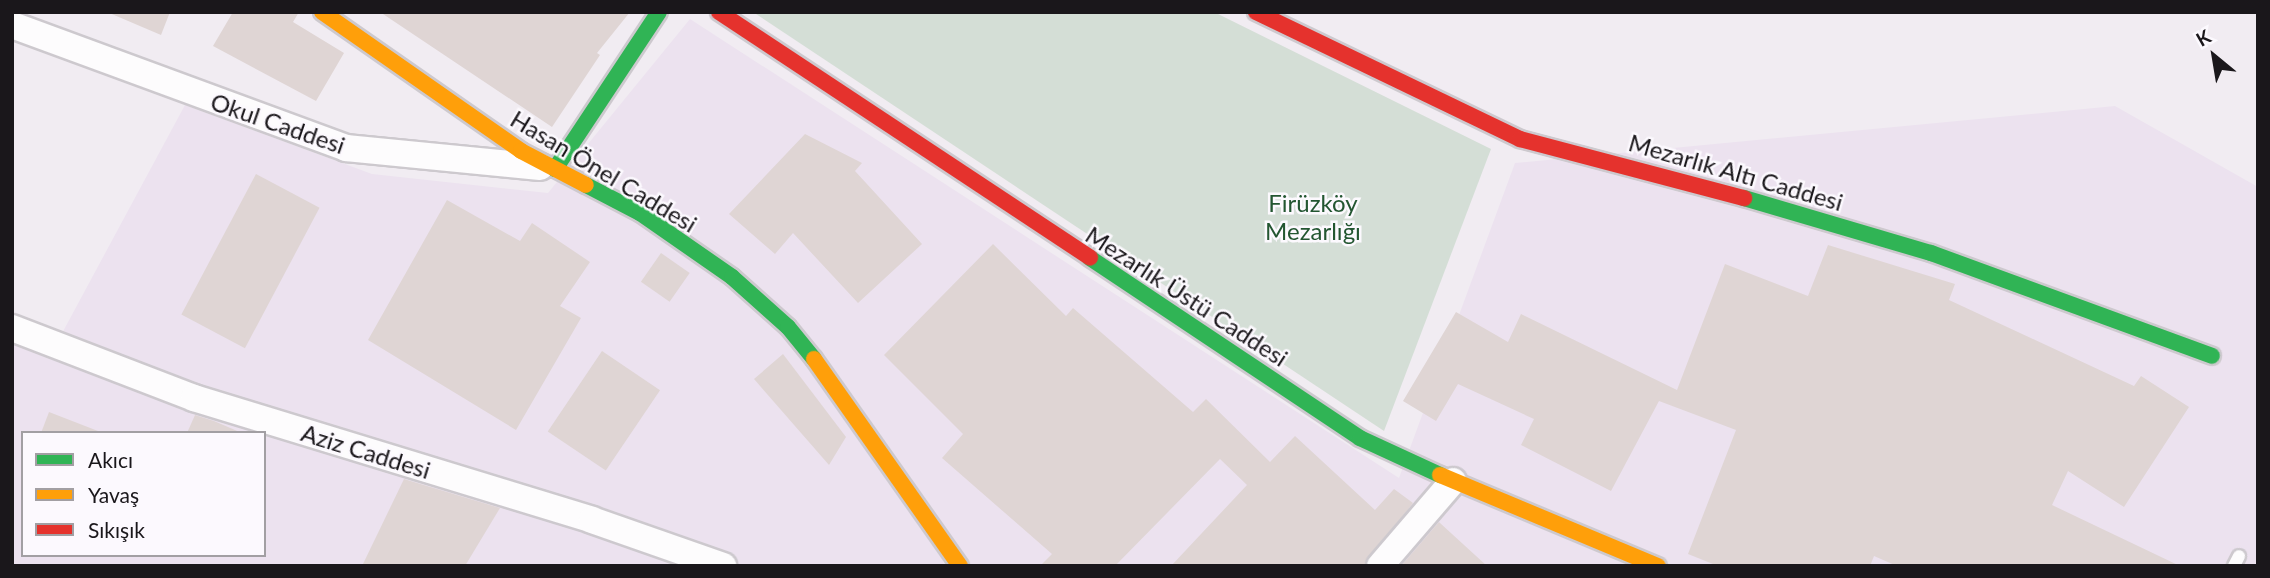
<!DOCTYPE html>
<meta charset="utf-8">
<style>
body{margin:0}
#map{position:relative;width:2270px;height:578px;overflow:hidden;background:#f1ecf2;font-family:Lato,sans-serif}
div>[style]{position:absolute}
.built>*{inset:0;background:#ece2ef}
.green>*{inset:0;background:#d4ded6}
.building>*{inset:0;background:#dfd5d4;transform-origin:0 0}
.roads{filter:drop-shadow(2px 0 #cdc9ce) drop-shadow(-2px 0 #cdc9ce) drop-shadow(0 2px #cdc9ce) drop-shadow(0 -2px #cdc9ce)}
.lane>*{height:12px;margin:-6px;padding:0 6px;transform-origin:6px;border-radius:6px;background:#fdfcfd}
.street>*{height:26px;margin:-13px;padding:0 13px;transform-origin:13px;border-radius:13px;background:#fdfcfd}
.fast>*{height:16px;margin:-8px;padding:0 8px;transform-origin:8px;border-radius:8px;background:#30b455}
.slow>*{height:16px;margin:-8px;padding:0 8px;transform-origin:8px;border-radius:8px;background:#ff9f0a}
.jam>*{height:16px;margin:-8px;padding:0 8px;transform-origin:8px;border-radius:8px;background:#e5322d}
span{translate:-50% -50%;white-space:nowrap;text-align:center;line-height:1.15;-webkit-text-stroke:5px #fcf9fe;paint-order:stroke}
.street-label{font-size:24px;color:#1a171b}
.park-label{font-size:24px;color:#235631}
.frame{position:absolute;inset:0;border:14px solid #1a171b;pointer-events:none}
.legend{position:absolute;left:21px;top:431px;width:245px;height:126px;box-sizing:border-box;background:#fcf9fe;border:2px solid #a29fa3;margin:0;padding:9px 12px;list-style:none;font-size:21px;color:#1a171b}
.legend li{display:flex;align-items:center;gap:14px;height:35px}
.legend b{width:35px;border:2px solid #a29fa3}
.north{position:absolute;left:2179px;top:21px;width:70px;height:70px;-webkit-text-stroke:5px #fcf9fe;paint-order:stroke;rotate:330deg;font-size:19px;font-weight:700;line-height:28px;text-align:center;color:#1a171b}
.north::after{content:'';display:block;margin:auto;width:24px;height:32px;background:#1a171b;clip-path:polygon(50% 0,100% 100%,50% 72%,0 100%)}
</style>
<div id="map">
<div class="built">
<div style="clip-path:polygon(evenodd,690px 19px,1399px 478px,1515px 163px,2115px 106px,2258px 187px,2258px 566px,12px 566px,12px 335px,53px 350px,185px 105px,372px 174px,548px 193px,690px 19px,23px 433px,264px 433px,264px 555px,23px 555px,23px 433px)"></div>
</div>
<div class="green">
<div style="clip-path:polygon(753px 12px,1214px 12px,1491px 149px,1384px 431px)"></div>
</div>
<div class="building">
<div style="clip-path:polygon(107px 12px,170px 12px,161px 35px)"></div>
<div style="clip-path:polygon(233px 12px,299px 12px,293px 22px,344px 53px,316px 101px,213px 46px)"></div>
<div style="clip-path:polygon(380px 12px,630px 12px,597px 53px,600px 55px,552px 127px)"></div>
<div style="clip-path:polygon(805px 134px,862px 163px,855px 171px,922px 244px,858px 303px,793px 233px,775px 254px,729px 214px)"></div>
<div style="left:256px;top:174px;width:72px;height:159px;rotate:28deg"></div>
<div style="clip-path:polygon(447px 200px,520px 241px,532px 223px,590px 262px,560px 306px,581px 318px,516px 430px,368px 340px)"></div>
<div style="clip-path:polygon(993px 244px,1066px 316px,1073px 308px,1193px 412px,1206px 399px,1270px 462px,1295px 436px,1375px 510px,1394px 489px,1413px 503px,1365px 566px,1171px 566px,1247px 485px,1220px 459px,1115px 566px,1040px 566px,1052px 554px,942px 458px,963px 434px,884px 355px)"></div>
<div style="clip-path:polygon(1828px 245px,1955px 284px,1949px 300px,2134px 386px,2141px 376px,2189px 407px,2124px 507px,2068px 471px,2052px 505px,2180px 566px,1897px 566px,1874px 556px,1870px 566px,1718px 566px,1688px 554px,1736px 430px,1659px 401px,1611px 491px,1521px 445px,1534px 419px,1458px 384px,1436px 421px,1403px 401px,1456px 312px,1508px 342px,1521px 314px,1677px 390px,1725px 264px,1808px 296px)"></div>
<div style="left:661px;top:253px;width:35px;height:35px;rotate:35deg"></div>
<div style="left:602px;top:351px;width:70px;height:97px;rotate:34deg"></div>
<div style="clip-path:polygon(783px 354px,846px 437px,829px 465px,754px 379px)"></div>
<div style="clip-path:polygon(49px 412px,98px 431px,98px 433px,41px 433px)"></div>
<div style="clip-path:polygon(195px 415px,214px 421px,242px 433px,187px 433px)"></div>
<div style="clip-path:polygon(404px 479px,500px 508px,465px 566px,362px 566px)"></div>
<div style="clip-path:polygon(1439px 522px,1440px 523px,1487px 566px,1401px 566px)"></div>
</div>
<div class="roads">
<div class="lane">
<div style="left:2234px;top:566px;width:11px;rotate:-63deg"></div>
</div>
<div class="street">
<div style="left:12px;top:25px;width:356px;rotate:20.2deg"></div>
<div style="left:346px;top:148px;width:195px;rotate:5.6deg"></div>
<div style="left:12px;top:328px;width:195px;rotate:21deg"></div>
<div style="left:194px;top:398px;width:416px;rotate:17deg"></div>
<div style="left:592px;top:520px;width:139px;rotate:19.3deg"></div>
<div style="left:1380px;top:566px;width:112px;rotate:-49.3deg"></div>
</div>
<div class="fast">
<div style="left:555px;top:169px;width:188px;rotate:-56.5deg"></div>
<div style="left:586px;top:185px;width:61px;rotate:27.4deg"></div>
<div style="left:640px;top:213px;width:112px;rotate:34.8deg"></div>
<div style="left:732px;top:277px;width:75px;rotate:41.8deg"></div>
<div style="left:788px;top:327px;width:41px;rotate:50.9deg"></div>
<div style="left:1744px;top:198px;width:195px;rotate:16.4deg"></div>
<div style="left:1931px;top:253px;width:299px;rotate:20.1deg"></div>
<div style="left:1090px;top:258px;width:324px;rotate:33.7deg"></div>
<div style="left:1360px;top:438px;width:88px;rotate:24.8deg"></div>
</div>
<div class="slow">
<div style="left:322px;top:12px;width:243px;rotate:34.9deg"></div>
<div style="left:521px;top:151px;width:73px;rotate:27.6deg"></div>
<div style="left:814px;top:359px;width:253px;rotate:54.8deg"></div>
<div style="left:1440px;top:475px;width:236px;rotate:22.7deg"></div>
</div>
<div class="jam">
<div style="left:719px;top:12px;width:445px;rotate:33.5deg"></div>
<div style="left:1256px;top:12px;width:293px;rotate:25.7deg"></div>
<div style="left:1520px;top:139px;width:232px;rotate:14.8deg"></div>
</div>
</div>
<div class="street-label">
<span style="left:278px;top:123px;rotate:19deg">Okul Caddesi</span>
<span style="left:604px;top:171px;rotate:31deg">Hasan Önel Caddesi</span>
<span style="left:1736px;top:172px;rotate:16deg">Mezarlık Altı Caddesi</span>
<span style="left:1187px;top:296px;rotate:33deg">Mezarlık Üstü Caddesi</span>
<span style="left:366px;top:451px;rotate:17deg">Aziz Caddesi</span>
</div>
<div class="park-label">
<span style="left:1313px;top:217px">Firüzköy<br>Mezarlığı</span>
</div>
<div class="frame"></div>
<ul class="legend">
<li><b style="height:9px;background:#30b455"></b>Akıcı</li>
<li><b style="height:9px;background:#ff9f0a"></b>Yavaş</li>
<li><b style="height:9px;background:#e5322d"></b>Sıkışık</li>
</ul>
<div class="north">K</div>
</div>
